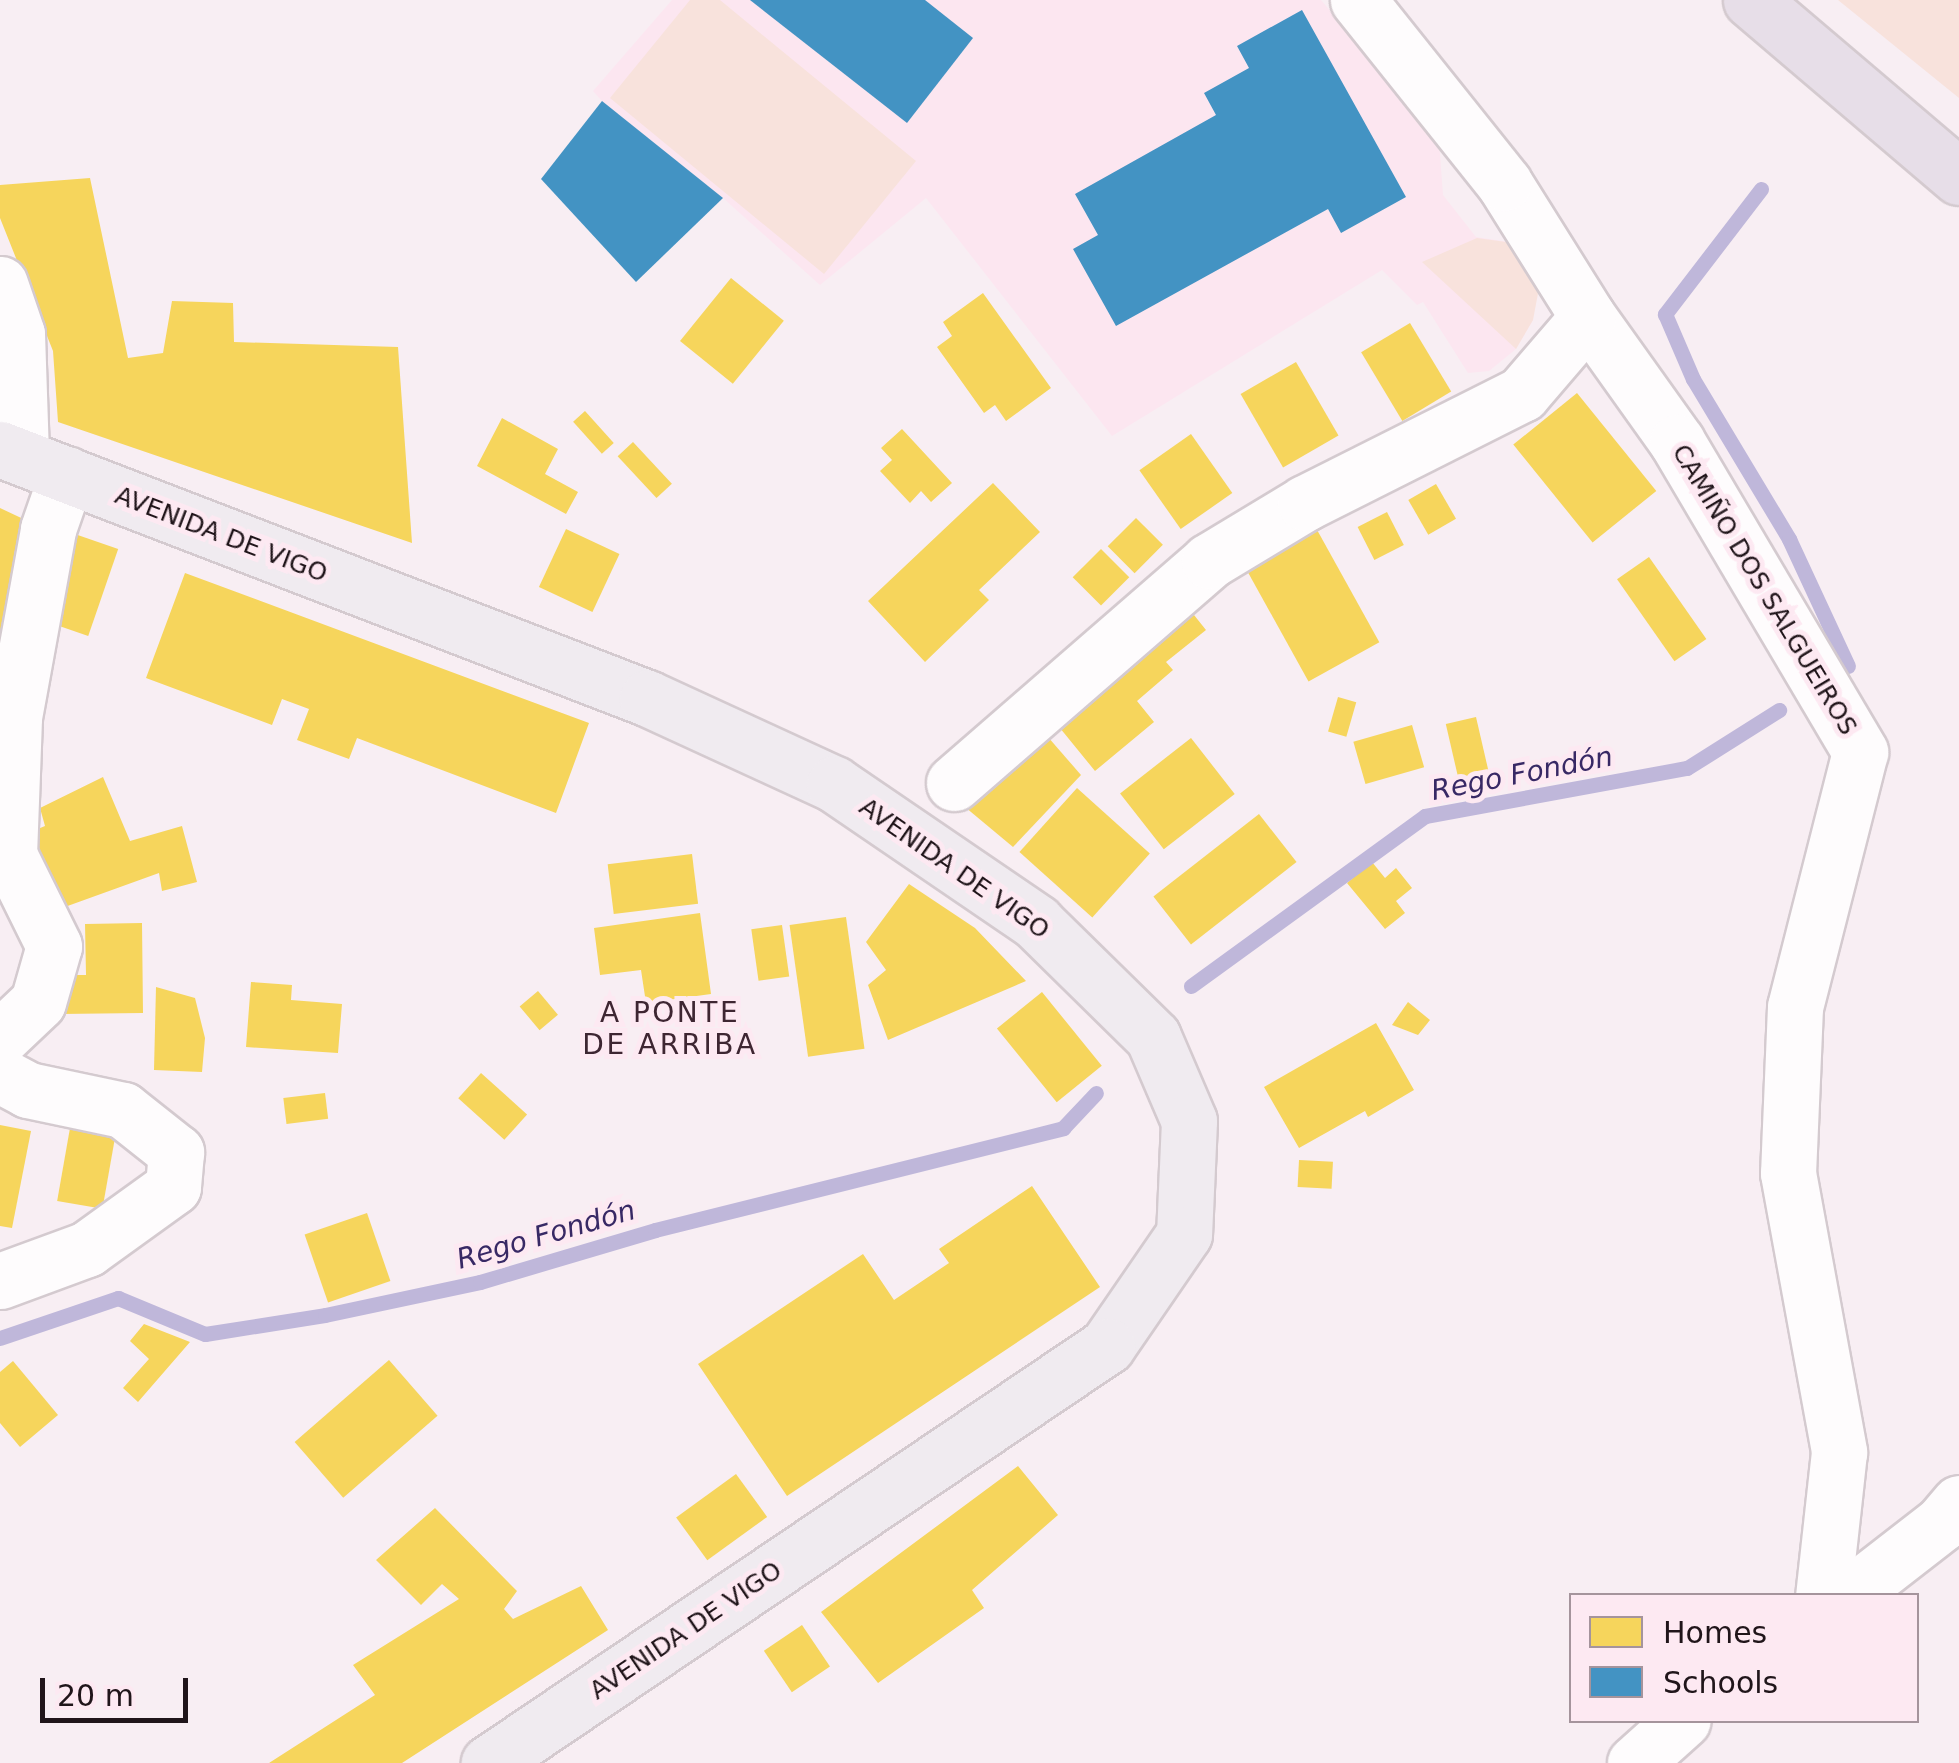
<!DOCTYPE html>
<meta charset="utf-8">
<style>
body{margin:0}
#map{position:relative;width:1959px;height:1763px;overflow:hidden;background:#f8eef3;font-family:"DejaVu Sans",sans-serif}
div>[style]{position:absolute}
.built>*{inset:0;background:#fce6f0}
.green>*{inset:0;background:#f8e2dc}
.homes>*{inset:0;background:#f6d55c;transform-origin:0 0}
.schools>*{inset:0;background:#4393c3}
.stream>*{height:15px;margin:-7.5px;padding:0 7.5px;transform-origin:7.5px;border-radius:7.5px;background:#bfb7da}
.roads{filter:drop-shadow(2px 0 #d4cacf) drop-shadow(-2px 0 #d4cacf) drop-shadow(0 2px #d4cacf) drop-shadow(0 -2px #d4cacf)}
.minor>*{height:55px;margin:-27.5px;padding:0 27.5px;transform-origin:27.5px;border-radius:27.5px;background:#fefcfd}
.major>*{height:55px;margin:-27.5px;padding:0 27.5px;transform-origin:27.5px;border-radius:27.5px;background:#f0ebf0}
.highway>*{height:55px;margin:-27.5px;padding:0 27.5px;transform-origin:27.5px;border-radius:27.5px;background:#e7dee8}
span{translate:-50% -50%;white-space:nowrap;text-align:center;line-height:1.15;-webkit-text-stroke:10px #fde9f2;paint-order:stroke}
.street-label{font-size:25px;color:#20151a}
.water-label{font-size:28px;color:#382965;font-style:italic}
.neighbourhood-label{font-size:28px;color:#3e2632;letter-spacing:2.5px}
.legend{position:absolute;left:1569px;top:1593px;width:350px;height:130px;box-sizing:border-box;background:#fde9f2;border:2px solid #a5949c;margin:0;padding:12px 18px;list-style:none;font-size:30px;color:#20151a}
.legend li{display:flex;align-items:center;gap:20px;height:50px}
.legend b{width:50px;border:2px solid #a5949c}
.scale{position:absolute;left:40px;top:1678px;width:148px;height:45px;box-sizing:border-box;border:5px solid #20151a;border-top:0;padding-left:12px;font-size:30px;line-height:35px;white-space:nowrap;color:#20151a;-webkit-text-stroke:8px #fde9f2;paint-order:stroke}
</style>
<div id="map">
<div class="built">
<div style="clip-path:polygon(672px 0,1321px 0,1439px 141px,1443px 195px,1476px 237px,1527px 245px,1533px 320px,1516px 349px,1489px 371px,1468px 373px,1423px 302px,1417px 305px,1382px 270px,1112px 436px,926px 198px,820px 285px,723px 198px,602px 101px,593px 91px)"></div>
</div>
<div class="green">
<div style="clip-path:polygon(690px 0,720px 0,916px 161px,824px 274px,610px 98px)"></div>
<div style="clip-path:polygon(1838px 0,1959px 0,1959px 98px)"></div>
<div style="clip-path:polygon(1477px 238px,1527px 245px,1543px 267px,1533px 320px,1516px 349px,1422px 262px)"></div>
</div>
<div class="homes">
<div style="clip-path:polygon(90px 178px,128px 358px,163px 353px,172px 301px,233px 303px,234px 342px,398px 347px,412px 543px,58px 422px,53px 351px,0 218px,0 185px)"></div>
<div style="left:731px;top:278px;width:68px;height:81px;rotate:39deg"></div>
<div style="clip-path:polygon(983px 293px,1051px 388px,1006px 421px,995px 405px,984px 413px,937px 347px,952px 336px,943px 322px)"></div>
<div style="left:1410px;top:323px;width:80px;height:57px;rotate:59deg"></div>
<div style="left:1296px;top:362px;width:85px;height:64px;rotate:60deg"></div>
<div style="left:1577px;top:393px;width:126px;height:82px;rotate:51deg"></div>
<div style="left:585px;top:411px;width:43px;height:16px;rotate:48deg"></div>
<div style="clip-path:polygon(502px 418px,558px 449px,545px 474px,578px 492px,566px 514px,477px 466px)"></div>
<div style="clip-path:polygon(902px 429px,952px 483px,931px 502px,921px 491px,910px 503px,880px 471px,892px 460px,881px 448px)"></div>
<div style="left:1191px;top:434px;width:72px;height:63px;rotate:55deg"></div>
<div style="left:633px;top:442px;width:57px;height:21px;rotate:47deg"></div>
<div style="clip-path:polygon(993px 483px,1040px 532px,979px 590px,989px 600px,925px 662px,868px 601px)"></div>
<div style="left:1436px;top:484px;width:40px;height:32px;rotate:60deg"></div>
<div style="clip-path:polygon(0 508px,34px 524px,0 720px)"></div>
<div style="left:1387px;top:512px;width:37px;height:33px;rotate:63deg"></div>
<div style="left:1136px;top:518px;width:38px;height:40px;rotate:45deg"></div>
<div style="left:1311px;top:519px;width:141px;height:81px;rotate:61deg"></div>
<div style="left:566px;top:529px;width:59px;height:64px;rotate:25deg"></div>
<div style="left:69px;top:532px;width:52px;height:92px;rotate:19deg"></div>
<div style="left:1101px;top:549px;width:40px;height:40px;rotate:45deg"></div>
<div style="left:1649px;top:557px;width:100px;height:39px;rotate:55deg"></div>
<div style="clip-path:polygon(185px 573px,589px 723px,556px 813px,357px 738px,349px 759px,297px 740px,309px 709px,282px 699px,272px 725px,146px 678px)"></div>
<div style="clip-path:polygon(1186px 605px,1206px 630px,1166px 662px,1173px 670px,1137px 701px,1154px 722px,1095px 771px,1051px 717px)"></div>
<div style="left:1338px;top:697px;width:19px;height:36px;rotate:16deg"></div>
<div style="left:1476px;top:717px;width:59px;height:31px;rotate:77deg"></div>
<div style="left:1412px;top:725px;width:44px;height:61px;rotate:74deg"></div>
<div style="clip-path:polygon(1041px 729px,1081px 775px,1013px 847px,959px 802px)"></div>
<div style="left:1191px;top:738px;width:71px;height:90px;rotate:52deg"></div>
<div style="clip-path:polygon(103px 777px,130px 841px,182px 826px,197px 882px,162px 891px,159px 873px,62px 908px,28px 833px,45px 826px,40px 808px)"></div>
<div style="left:1077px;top:788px;width:98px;height:86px;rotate:42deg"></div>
<div style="left:1259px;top:814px;width:61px;height:134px;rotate:52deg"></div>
<div style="left:692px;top:854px;width:50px;height:85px;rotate:83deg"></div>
<div style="clip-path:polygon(1372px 862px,1385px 878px,1396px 868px,1412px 888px,1396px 901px,1405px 913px,1385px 929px,1347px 883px)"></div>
<div style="clip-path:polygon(909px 884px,975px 928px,1026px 981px,888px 1040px,868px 985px,886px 970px,866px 942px)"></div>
<div style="clip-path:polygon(700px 913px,711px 994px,646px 1003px,641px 970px,600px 975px,594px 928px)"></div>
<div style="left:846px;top:917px;width:133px;height:57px;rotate:82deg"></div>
<div style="clip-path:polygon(142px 923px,143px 1013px,60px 1014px,60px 975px,86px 975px,85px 924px)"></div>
<div style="left:782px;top:925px;width:52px;height:31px;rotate:82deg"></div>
<div style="clip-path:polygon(251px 982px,292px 985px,291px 1000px,342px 1004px,338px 1053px,246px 1047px)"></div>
<div style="clip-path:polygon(156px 987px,195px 998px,205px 1038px,202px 1072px,154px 1070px)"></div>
<div style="left:538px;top:991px;width:31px;height:24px;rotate:50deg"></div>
<div style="left:1042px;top:992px;width:95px;height:58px;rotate:51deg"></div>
<div style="clip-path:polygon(1408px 1002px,1430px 1020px,1418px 1035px,1392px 1025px)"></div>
<div style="clip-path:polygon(1376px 1023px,1414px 1090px,1368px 1117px,1365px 1111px,1299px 1148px,1264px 1087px)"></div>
<div style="left:481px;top:1073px;width:62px;height:34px;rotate:42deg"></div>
<div style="left:325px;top:1093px;width:26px;height:42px;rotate:83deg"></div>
<div style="clip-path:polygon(0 1125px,31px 1131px,12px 1228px,0 1226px)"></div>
<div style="left:70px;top:1128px;width:46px;height:74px;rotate:10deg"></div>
<div style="left:1299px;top:1160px;width:34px;height:27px;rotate:3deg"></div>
<div style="clip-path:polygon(1032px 1186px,1100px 1287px,787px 1496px,698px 1364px,863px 1254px,894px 1300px,949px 1263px,939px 1249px)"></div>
<div style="left:367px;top:1213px;width:72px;height:66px;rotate:71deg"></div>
<div style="clip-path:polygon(144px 1324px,190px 1342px,138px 1402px,123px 1388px,149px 1359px,130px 1341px)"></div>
<div style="left:389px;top:1360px;width:74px;height:125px;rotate:49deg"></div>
<div style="clip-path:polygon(13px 1361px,58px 1415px,20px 1447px,0 1423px,0 1372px)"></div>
<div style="clip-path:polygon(1018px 1466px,1058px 1515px,972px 1590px,984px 1608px,878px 1683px,821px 1612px)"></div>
<div style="left:736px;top:1474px;width:53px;height:74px;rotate:54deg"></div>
<div style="clip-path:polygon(435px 1508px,517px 1591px,504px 1609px,513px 1619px,581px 1586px,608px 1630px,402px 1763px,269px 1763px,375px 1695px,353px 1665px,459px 1599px,442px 1584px,421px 1605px,376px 1560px)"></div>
<div style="left:802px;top:1625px;width:50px;height:46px;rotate:56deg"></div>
</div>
<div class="schools">
<div style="clip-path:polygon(750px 0,925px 0,973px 38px,907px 123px)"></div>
<div style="clip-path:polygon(1302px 10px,1406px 197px,1341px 233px,1328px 209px,1116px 326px,1073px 249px,1098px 235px,1075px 194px,1216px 115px,1204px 93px,1249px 68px,1237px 46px)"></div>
<div style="clip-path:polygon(602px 101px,723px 198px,636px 282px,541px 179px)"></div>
</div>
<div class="stream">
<div style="left:1761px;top:189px;width:158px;rotate:127.5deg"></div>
<div style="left:1665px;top:314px;width:71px;rotate:66.7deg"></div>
<div style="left:1693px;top:379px;width:187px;rotate:59deg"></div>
<div style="left:1789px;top:539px;width:140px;rotate:65.1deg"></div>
<div style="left:1191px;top:986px;width:289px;rotate:-36deg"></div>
<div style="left:1425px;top:816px;width:266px;rotate:-10.4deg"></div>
<div style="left:1687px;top:768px;width:109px;rotate:-32.2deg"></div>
<div style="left:0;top:1338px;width:125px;rotate:-18.7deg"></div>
<div style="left:118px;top:1298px;width:94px;rotate:22.5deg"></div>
<div style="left:205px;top:1334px;width:121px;rotate:-9deg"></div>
<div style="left:325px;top:1315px;width:158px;rotate:-12deg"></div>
<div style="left:480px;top:1282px;width:183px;rotate:-16.5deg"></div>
<div style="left:655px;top:1230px;width:421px;rotate:-14deg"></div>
<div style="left:1063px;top:1128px;width:48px;rotate:-46.7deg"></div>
</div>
<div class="roads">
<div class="minor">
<div style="left:0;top:284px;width:53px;rotate:71.2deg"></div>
<div style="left:17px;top:334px;width:123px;rotate:88.1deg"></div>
<div style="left:1588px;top:317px;width:153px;rotate:54.5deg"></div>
<div style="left:1677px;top:442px;width:360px;rotate:59.4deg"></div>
<div style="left:1860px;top:752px;width:263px;rotate:104.3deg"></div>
<div style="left:1795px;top:1007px;width:166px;rotate:92.4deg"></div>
<div style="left:1788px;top:1173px;width:284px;rotate:79.6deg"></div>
<div style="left:1839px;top:1452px;width:145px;rotate:96.3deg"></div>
<div style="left:954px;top:783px;width:338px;rotate:-41deg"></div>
<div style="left:1209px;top:561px;width:112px;rotate:-31.1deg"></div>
<div style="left:1305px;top:503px;width:243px;rotate:-26.7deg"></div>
<div style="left:1522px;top:394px;width:101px;rotate:-49.4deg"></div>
<div style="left:1588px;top:317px;width:158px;rotate:-122.1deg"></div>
<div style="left:1504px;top:183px;width:234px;rotate:-128.6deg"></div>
<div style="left:0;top:1038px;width:52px;rotate:-43.5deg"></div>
<div style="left:38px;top:1002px;width:58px;rotate:-74.1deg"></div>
<div style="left:54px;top:946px;width:102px;rotate:-116.3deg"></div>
<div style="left:9px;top:855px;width:138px;rotate:-87.9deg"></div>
<div style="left:14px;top:717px;width:191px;rotate:-79.7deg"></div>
<div style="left:48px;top:529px;width:58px;rotate:-70.9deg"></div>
<div style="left:0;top:1075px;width:32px;rotate:28deg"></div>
<div style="left:28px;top:1090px;width:97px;rotate:11.9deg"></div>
<div style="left:123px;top:1110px;width:68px;rotate:38.4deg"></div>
<div style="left:176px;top:1152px;width:35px;rotate:95deg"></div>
<div style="left:173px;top:1187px;width:106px;rotate:144.2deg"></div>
<div style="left:87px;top:1249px;width:93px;rotate:159.8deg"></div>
<div style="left:1848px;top:1596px;width:119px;rotate:-37.8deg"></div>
<div style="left:1942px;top:1523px;width:26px;rotate:-50deg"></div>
<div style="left:1635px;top:1763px;width:64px;rotate:-41.9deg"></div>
</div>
<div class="major">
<div style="left:0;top:449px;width:693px;rotate:21.05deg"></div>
<div style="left:647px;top:698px;width:206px;rotate:24.7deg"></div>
<div style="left:834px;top:784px;width:245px;rotate:34.3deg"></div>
<div style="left:1036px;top:922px;width:164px;rotate:44.5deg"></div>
<div style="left:1153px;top:1037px;width:91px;rotate:66.8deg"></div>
<div style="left:1189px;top:1121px;width:113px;rotate:92.5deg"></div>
<div style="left:1184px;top:1234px;width:136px;rotate:124.5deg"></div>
<div style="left:1107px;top:1346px;width:746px;rotate:145.99deg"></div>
</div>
<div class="highway">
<div style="left:1751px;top:0;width:273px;rotate:40.4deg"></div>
</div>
</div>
<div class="street-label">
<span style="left:221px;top:535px;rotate:21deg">AVENIDA DE VIGO</span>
<span style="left:1764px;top:590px;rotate:59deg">CAMIÑO DOS SALGUEIROS</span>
<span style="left:954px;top:869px;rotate:35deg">AVENIDA DE VIGO</span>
<span style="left:686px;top:1631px;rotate:-34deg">AVENIDA DE VIGO</span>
</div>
<div class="water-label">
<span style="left:1522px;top:774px;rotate:-11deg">Rego Fondón</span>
<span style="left:546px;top:1235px;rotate:-16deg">Rego Fondón</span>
</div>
<div class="neighbourhood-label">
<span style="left:670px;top:1029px">A PONTE<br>DE ARRIBA</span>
</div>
<ul class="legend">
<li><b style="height:28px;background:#f6d55c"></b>Homes</li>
<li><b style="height:28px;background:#4393c3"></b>Schools</li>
</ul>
<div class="scale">20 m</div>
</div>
